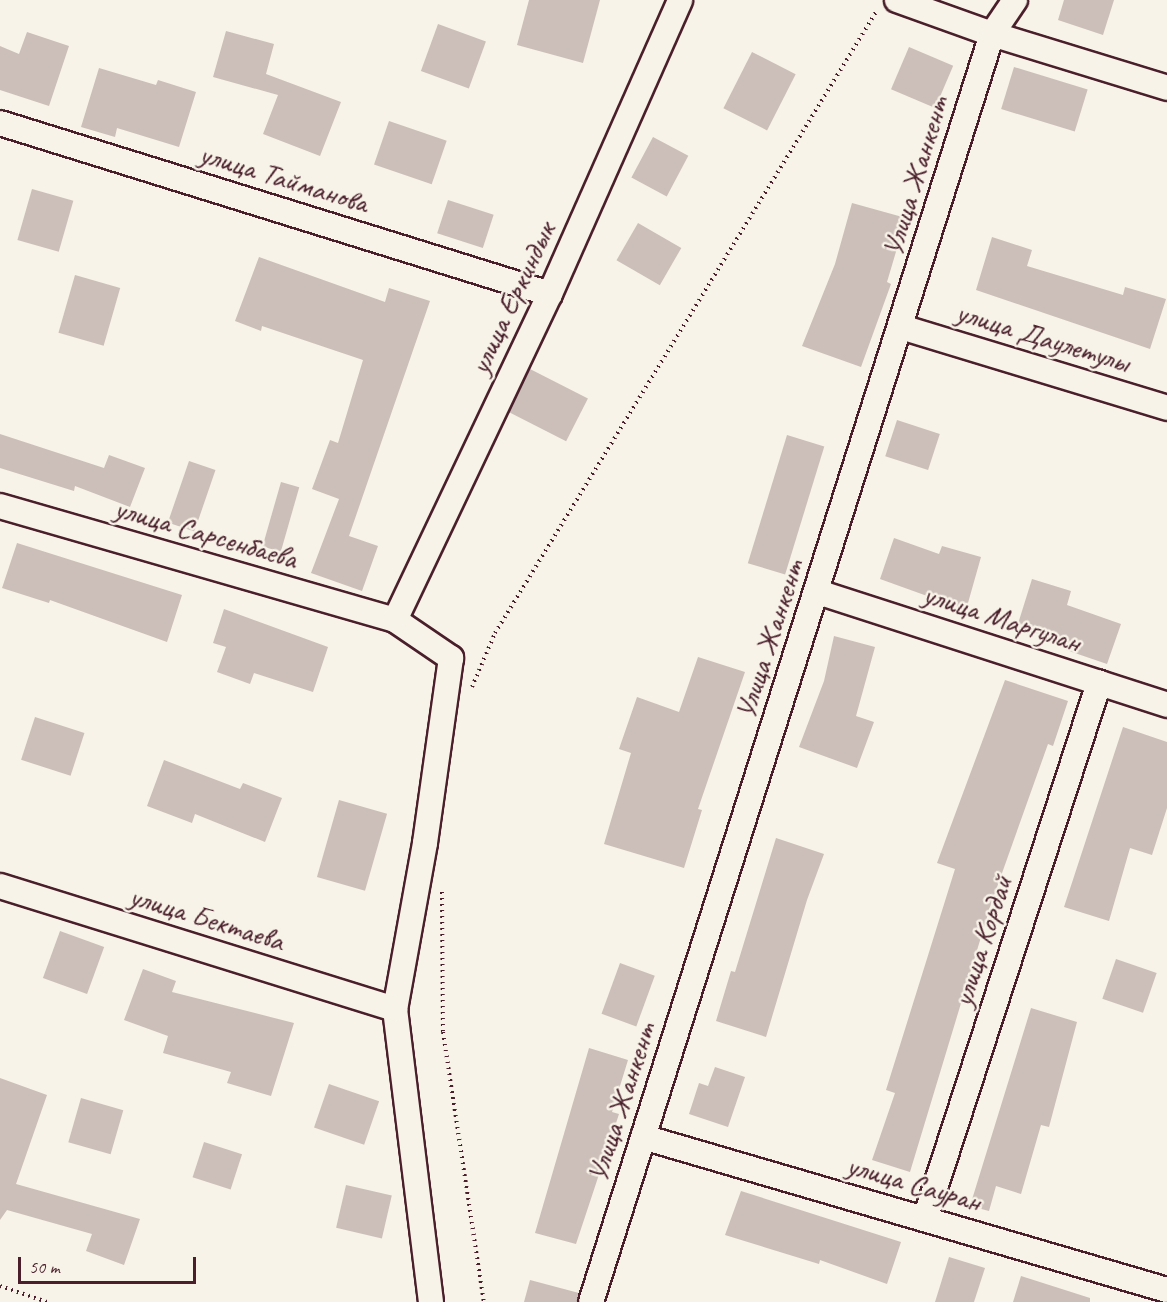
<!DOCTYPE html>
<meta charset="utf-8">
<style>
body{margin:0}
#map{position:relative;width:1167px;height:1302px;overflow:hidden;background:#f7f3e8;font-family:Caveat,sans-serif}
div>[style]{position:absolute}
.building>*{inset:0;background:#ccbfb9;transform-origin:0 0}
.path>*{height:4px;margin-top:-2px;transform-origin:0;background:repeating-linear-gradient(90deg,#4a1f2b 0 1.5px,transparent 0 6px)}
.roads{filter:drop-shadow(2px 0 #4a1f2b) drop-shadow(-2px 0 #4a1f2b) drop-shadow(0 2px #4a1f2b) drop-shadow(0 -2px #4a1f2b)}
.street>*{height:24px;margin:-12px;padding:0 12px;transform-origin:12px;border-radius:12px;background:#f7f3e8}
span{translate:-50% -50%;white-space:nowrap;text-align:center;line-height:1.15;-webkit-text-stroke:5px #f7f3e8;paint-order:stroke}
.street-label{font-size:30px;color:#4a1f2b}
.scale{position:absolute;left:18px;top:1257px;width:178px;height:27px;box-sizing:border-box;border:3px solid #4a1f2b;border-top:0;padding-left:8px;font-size:18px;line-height:21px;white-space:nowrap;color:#4a1f2b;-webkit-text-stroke:4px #f7f3e8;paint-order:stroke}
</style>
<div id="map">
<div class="building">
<div style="clip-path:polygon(529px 0,600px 0,583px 63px,517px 45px)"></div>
<div style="clip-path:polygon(1064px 0,1114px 0,1103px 35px,1058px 20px)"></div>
<div style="left:438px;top:24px;width:51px;height:50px;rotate:20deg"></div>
<div style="clip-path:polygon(226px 31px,274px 44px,266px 74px,341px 102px,320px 156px,263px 134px,278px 95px,213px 77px)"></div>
<div style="clip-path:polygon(27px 32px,69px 46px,49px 106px,0 90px,0 46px,19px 54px)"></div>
<div style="left:909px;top:47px;width:48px;height:46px;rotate:23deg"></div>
<div style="left:752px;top:52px;width:49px;height:63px;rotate:27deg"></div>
<div style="left:1014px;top:67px;width:77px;height:44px;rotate:17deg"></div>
<div style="clip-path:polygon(99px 68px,156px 85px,158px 80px,196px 92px,179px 147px,117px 128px,115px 137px,81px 127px)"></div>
<div style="left:389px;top:121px;width:61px;height:46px;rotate:19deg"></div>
<div style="left:653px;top:137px;width:40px;height:46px;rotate:28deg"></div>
<div style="left:32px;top:189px;width:43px;height:53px;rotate:16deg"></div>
<div style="left:448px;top:200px;width:48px;height:35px;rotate:18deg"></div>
<div style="clip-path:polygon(852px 203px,906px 218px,887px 282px,891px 284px,861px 367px,802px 346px,835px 264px)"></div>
<div style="left:638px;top:223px;width:50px;height:43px;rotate:30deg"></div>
<div style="clip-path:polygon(992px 237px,1032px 250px,1027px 266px,1123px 295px,1125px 287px,1166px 299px,1150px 349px,976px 290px)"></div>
<div style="clip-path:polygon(259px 257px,385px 302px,389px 288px,430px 301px,349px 536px,378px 546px,362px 591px,311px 573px,339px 499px,312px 489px,330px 440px,338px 443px,363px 360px,262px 326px,261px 331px,235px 321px)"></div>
<div style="left:75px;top:275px;width:47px;height:60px;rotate:16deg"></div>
<div style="left:530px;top:369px;width:65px;height:48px;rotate:27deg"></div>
<div style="left:897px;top:420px;width:45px;height:38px;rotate:18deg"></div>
<div style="clip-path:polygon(0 434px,104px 468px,109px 455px,145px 468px,130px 507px,75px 486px,74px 491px,0 468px)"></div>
<div style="left:787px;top:435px;width:39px;height:134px;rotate:17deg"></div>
<div style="left:189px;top:461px;width:28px;height:65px;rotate:19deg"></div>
<div style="left:281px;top:482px;width:19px;height:67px;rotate:16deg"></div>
<div style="clip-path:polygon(894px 538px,939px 554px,942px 546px,981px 557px,966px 610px,880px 579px)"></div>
<div style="clip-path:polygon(17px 543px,182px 595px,167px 642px,50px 600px,49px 603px,2px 588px)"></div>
<div style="clip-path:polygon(1032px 579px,1071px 591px,1067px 605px,1121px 624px,1107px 664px,1066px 650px,1068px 643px,1017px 627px)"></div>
<div style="clip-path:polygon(224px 609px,328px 647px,313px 692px,254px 673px,250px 684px,217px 672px,226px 647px,213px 643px)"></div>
<div style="clip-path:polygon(834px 636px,875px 647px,856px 716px,874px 722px,857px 768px,799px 747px,824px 681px)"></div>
<div style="clip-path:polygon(698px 657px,745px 672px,698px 809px,702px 810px,684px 868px,604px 844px,631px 753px,619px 749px,637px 697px,679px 712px)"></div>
<div style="clip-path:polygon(1005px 680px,1068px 701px,1053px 746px,1048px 744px,991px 904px,910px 1172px,872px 1160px,895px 1093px,886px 1090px,955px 869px,937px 863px)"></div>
<div style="left:35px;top:717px;width:52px;height:45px;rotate:18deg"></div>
<div style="clip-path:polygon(1123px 727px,1167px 742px,1167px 808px,1152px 855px,1130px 848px,1109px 921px,1064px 907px)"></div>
<div style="clip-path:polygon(164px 760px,240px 789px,243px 783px,282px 798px,265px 842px,195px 814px,192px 823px,147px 806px)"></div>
<div style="left:339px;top:800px;width:50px;height:80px;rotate:16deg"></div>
<div style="clip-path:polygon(776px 838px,824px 854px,807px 900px,766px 1037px,716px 1021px,731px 971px,735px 972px)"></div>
<div style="left:60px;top:931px;width:47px;height:50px;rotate:20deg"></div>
<div style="left:1116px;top:959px;width:43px;height:42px;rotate:19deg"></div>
<div style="left:620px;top:963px;width:37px;height:54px;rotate:20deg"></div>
<div style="clip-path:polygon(143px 969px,176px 981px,172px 992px,294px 1023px,271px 1096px,227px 1083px,231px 1072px,163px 1053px,168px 1036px,124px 1020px)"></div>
<div style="clip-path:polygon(1031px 1008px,1077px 1022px,1049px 1127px,1041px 1125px,1021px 1194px,996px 1186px,989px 1211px,970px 1206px)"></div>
<div style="clip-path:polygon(589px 1048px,628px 1060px,612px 1112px,619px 1114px,576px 1244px,535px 1233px)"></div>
<div style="clip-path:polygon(715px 1067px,745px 1077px,728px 1127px,689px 1114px,699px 1083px,708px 1086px)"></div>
<div style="clip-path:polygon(0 1078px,47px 1095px,16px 1184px,140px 1219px,124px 1265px,86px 1251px,92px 1234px,7px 1210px,0 1220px)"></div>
<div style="left:329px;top:1084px;width:53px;height:46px;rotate:19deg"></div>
<div style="left:81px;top:1098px;width:44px;height:46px;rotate:16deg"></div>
<div style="left:204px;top:1142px;width:40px;height:37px;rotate:18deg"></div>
<div style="left:346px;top:1185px;width:47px;height:44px;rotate:13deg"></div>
<div style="clip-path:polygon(741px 1191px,901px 1242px,887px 1284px,820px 1260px,819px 1264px,725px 1235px)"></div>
<div style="clip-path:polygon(949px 1257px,985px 1268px,974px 1302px,935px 1302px)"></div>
<div style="clip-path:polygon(1021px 1276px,1090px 1298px,1090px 1302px,1013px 1302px)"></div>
<div style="clip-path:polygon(530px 1280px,579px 1293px,577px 1302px,524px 1302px)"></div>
</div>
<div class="path">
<div style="left:472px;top:687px;width:59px;rotate:-66.9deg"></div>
<div style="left:495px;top:633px;width:729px;rotate:-58.47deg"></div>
<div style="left:442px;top:892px;width:140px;rotate:89.6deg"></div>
<div style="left:443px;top:1032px;width:273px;rotate:81.4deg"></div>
<div style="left:0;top:1286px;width:50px;rotate:18.8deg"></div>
</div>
<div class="roads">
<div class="street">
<div style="left:897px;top:0;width:101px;rotate:19.7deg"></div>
<div style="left:992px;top:34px;width:183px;rotate:17.1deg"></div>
<div style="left:0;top:123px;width:576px;rotate:17.27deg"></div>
<div style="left:901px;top:327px;width:278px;rotate:16.9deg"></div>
<div style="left:0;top:506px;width:411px;rotate:16.1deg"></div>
<div style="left:395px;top:620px;width:68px;rotate:34.2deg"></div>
<div style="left:451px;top:658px;width:187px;rotate:98deg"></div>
<div style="left:425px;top:843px;width:169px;rotate:100.2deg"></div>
<div style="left:395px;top:1009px;width:295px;rotate:83deg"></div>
<div style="left:818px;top:592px;width:367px;rotate:17.9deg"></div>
<div style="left:395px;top:620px;width:361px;rotate:-64.6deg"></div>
<div style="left:550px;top:294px;width:321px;rotate:-66.1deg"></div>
<div style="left:0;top:886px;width:414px;rotate:17.3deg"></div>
<div style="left:643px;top:1137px;width:546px;rotate:16.28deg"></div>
<div style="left:925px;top:1219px;width:564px;rotate:-72.02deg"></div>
<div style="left:591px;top:1302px;width:1330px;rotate:-72.45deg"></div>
<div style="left:992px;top:34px;width:41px;rotate:-55.9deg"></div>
</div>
</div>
<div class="street-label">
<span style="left:915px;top:176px;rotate:-73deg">Улица Жанкент</span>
<span style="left:284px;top:178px;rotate:17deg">улица Тайманова</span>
<span style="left:512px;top:298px;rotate:-65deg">улица Еркиндык</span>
<span style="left:1043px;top:337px;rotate:17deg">улица Даулетулы</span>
<span style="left:206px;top:533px;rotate:16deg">улица Сарсенбаева</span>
<span style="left:1002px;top:618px;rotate:18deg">улица Маргулан</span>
<span style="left:769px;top:639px;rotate:-72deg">Улица Жанкент</span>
<span style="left:207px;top:918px;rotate:17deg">улица Бектаева</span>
<span style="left:982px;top:941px;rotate:-72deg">улица Кордай</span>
<span style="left:621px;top:1102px;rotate:-72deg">Улица Жанкент</span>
<span style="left:914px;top:1183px;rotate:16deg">улица Сауран</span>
</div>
<div class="scale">50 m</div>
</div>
